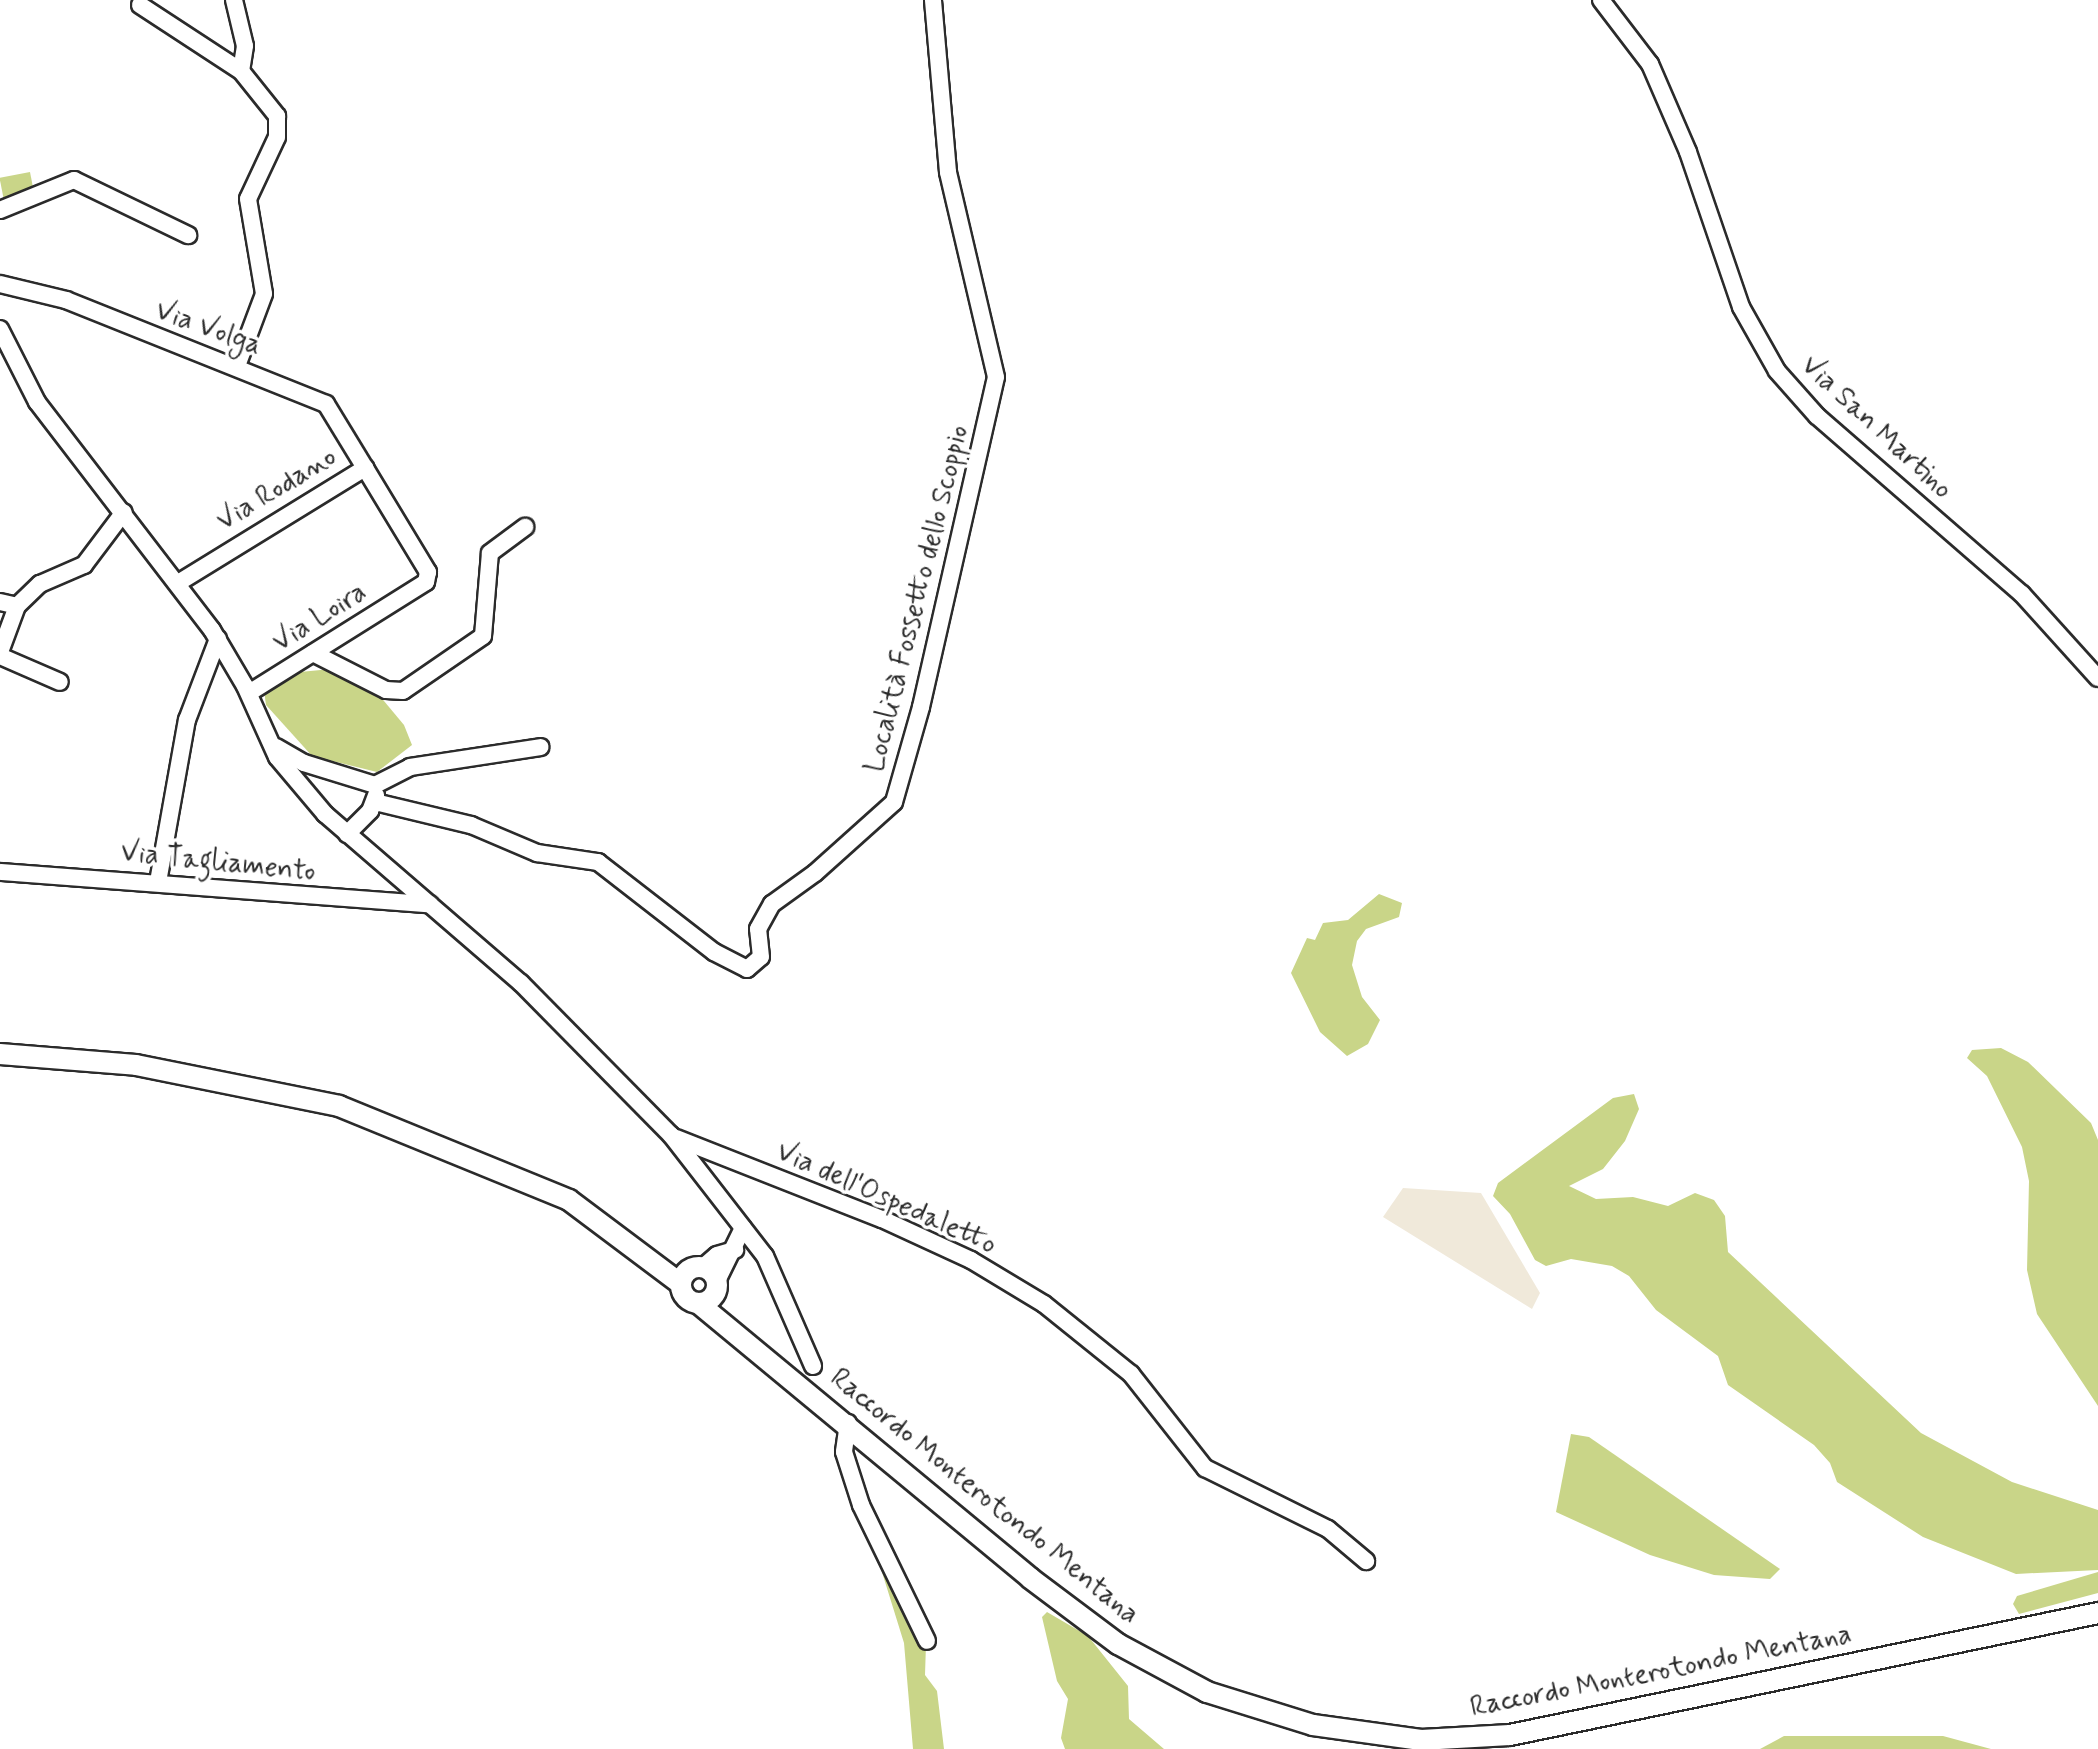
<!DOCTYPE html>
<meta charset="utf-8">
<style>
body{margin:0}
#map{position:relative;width:2098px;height:1749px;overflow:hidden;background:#fff;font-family:Mynerve,sans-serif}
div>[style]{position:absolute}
.built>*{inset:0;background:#f0e9da}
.green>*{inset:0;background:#c9d588;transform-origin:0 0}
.roads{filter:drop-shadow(2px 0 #2b2b2b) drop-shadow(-2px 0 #2b2b2b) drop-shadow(0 2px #2b2b2b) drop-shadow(0 -2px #2b2b2b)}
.minor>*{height:16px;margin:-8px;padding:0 8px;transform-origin:8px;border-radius:8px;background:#fff}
.major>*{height:20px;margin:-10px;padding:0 10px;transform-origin:10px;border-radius:10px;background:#fff}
.major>.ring{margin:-10px;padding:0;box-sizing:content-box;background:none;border:20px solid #fff;border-radius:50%}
span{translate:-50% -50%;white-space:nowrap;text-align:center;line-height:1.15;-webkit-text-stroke:7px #fff;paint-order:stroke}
.street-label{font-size:28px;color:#2b2b2b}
</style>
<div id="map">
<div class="built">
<div style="clip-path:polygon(1403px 1188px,1481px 1193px,1540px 1293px,1532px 1309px,1383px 1217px)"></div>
</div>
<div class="green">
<div style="left:30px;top:172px;width:20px;height:31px;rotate:79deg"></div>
<div style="clip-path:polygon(331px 669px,369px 683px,404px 725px,412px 745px,377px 772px,312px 756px,266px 705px,264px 690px,300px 672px)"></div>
<div style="clip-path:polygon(1379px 894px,1402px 903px,1399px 917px,1366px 929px,1357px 941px,1352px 965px,1362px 997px,1380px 1020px,1368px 1044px,1347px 1056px,1320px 1032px,1291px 973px,1307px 938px,1315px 940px,1323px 923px,1348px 920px)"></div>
<div style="clip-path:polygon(2001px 1048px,2028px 1062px,2091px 1123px,2098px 1140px,2098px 1406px,2037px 1314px,2027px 1270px,2029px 1181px,2022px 1147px,1987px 1076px,1967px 1058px,1972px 1050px)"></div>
<div style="clip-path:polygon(1634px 1094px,1639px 1109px,1625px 1141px,1603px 1169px,1569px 1186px,1596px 1199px,1633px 1197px,1668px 1206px,1695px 1193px,1714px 1200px,1725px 1216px,1728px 1252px,1921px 1433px,2012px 1482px,2098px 1510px,2098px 1570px,2016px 1574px,1923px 1537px,1837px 1482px,1830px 1463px,1814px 1445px,1728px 1385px,1718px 1356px,1656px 1310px,1629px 1276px,1612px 1266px,1571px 1259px,1546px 1266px,1535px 1260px,1510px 1214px,1493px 1196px,1498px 1183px,1613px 1098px)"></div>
<div style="clip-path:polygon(1571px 1434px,1589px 1437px,1780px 1569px,1770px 1579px,1714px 1575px,1650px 1555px,1556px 1512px)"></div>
<div style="clip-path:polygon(877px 1556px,926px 1644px,925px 1675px,937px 1691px,944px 1749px,913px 1749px,904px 1643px)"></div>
<div style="clip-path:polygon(2098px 1572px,2098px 1593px,2019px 1614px,2013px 1604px,2017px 1596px)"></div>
<div style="clip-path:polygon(1047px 1612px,1088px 1636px,1128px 1686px,1129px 1719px,1164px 1749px,1065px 1749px,1061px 1738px,1068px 1699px,1057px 1681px,1042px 1617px)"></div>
<div style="clip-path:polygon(1784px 1736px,1943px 1736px,1991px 1749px,1760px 1749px)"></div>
</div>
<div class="roads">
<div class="minor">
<div style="left:234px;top:0;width:47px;rotate:76.6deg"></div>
<div style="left:245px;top:46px;width:25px;rotate:99deg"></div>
<div style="left:1601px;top:0;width:81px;rotate:52.6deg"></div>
<div style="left:1650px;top:64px;width:96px;rotate:66.6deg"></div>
<div style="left:1688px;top:152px;width:164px;rotate:71.1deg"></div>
<div style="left:1741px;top:307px;width:73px;rotate:60.6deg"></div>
<div style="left:1777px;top:371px;width:60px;rotate:48.4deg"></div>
<div style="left:1817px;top:416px;width:271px;rotate:41deg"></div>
<div style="left:2022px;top:594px;width:113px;rotate:47.9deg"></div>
<div style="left:140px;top:5px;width:121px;rotate:33.2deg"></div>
<div style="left:241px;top:71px;width:58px;rotate:51.3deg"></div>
<div style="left:277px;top:116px;width:21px;rotate:90deg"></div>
<div style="left:277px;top:137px;width:68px;rotate:115.1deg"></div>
<div style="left:248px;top:199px;width:96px;rotate:80.4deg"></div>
<div style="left:264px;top:294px;width:77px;rotate:110.6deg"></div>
<div style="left:0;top:210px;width:80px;rotate:-22.1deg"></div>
<div style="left:74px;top:180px;width:127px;rotate:25.8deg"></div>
<div style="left:0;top:284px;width:68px;rotate:13.6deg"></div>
<div style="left:66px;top:300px;width:280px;rotate:21.8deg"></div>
<div style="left:326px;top:404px;width:75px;rotate:58.6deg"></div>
<div style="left:0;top:329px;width:82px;rotate:63.1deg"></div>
<div style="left:37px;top:402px;width:287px;rotate:52.5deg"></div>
<div style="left:212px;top:630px;width:65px;rotate:59.5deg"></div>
<div style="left:245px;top:686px;width:78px;rotate:65.7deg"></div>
<div style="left:277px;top:757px;width:75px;rotate:49.9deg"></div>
<div style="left:325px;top:814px;width:259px;rotate:40.8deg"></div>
<div style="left:521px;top:983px;width:214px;rotate:45.4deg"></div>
<div style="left:671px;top:1135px;width:153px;rotate:52.2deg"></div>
<div style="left:765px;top:1256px;width:120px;rotate:66.4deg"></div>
<div style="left:178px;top:583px;width:220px;rotate:-31.6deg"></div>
<div style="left:365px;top:468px;width:122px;rotate:58.8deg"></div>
<div style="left:428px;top:572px;width:10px;rotate:101deg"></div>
<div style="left:426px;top:582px;width:209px;rotate:147.9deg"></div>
<div style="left:0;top:602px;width:17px;rotate:13deg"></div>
<div style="left:17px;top:606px;width:32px;rotate:-44deg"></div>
<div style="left:40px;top:584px;width:48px;rotate:-23.4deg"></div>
<div style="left:84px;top:565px;width:66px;rotate:-53deg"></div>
<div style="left:0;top:652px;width:49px;rotate:-69.7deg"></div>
<div style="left:313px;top:653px;width:82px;rotate:26.9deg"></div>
<div style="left:386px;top:690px;width:17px;rotate:3deg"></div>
<div style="left:403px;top:691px;width:97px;rotate:-34.5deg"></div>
<div style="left:483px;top:636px;width:83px;rotate:-85.2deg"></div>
<div style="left:490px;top:553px;width:44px;rotate:-36.6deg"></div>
<div style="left:0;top:656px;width:65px;rotate:23.4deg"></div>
<div style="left:276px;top:747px;width:32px;rotate:30deg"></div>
<div style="left:304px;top:763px;width:74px;rotate:17.2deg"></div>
<div style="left:375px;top:785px;width:39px;rotate:-27deg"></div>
<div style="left:410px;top:767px;width:132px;rotate:-8.7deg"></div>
<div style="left:375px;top:802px;width:99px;rotate:13.5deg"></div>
<div style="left:471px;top:825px;width:72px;rotate:23deg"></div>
<div style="left:537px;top:853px;width:62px;rotate:8.4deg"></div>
<div style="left:598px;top:862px;width:147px;rotate:37.8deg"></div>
<div style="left:714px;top:952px;width:37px;rotate:27deg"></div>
<div style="left:747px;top:969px;width:18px;rotate:-41deg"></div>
<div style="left:761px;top:957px;width:28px;rotate:-96deg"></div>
<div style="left:758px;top:929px;width:29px;rotate:-61deg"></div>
<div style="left:772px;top:904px;width:53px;rotate:-35.8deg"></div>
<div style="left:815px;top:873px;width:106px;rotate:-41.9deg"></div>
<div style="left:894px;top:802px;width:99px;rotate:-74.1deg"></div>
<div style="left:921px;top:707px;width:338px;rotate:-77.2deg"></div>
<div style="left:996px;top:377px;width:211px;rotate:-103.2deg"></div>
<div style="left:948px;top:172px;width:173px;rotate:-95deg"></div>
<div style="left:347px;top:834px;width:33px;rotate:-45deg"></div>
<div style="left:370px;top:811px;width:17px;rotate:-69deg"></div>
<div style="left:0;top:872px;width:431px;rotate:4.3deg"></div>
<div style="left:158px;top:882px;width:165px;rotate:-79.9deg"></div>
<div style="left:187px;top:720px;width:87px;rotate:-69.1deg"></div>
<div style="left:676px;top:1138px;width:221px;rotate:21.5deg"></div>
<div style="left:882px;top:1219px;width:98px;rotate:24.7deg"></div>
<div style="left:971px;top:1260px;width:85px;rotate:31.1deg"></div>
<div style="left:1044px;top:1304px;width:112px;rotate:38.8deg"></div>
<div style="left:1131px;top:1374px;width:120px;rotate:51.8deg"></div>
<div style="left:1205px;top:1468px;width:137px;rotate:26.4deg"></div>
<div style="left:1328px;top:1529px;width:50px;rotate:40.1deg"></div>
<div style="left:703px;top:1267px;width:18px;rotate:-41deg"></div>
<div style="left:717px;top:1255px;width:19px;rotate:-16deg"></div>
<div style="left:717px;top:1281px;width:59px;rotate:-63.9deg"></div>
<div style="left:848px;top:1423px;width:29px;rotate:98deg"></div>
<div style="left:844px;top:1452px;width:56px;rotate:72.2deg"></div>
<div style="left:861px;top:1505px;width:151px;rotate:64.1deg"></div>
</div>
<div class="major">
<div style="left:0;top:1054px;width:136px;rotate:4.6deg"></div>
<div style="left:136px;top:1065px;width:207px;rotate:11.4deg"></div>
<div style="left:339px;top:1106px;width:248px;rotate:22.2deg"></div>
<div style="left:569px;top:1200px;width:140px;rotate:36.9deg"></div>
<div class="ring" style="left:681px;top:1267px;width:16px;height:16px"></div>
<div style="left:698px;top:1303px;width:431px;rotate:39.6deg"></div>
<div style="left:1030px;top:1578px;width:110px;rotate:36.9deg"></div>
<div style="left:1118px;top:1644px;width:101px;rotate:28.3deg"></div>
<div style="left:1207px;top:1692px;width:111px;rotate:17.3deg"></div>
<div style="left:1313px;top:1725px;width:109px;rotate:7.9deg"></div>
<div style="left:1421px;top:1740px;width:89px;rotate:-3.2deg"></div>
<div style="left:1510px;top:1735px;width:601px;rotate:-11.72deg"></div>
</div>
</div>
<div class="street-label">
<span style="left:208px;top:329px;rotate:20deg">Via Volga</span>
<span style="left:1876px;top:428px;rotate:43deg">Via San Martino</span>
<span style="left:277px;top:490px;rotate:-31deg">Via Rodano</span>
<span style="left:918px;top:599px;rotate:-76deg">Località Fossetto dello Scoppio</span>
<span style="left:320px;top:618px;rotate:-32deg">Via Loira</span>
<span style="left:218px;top:863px;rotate:6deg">Via Tagliamento</span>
<span style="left:886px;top:1199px;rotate:24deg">Via dell'Ospedaletto</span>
<span style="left:984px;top:1497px;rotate:39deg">Raccordo Monterotondo Mentana</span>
<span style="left:1661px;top:1672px;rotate:-11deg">Raccordo Monterotondo Mentana</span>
</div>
</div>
